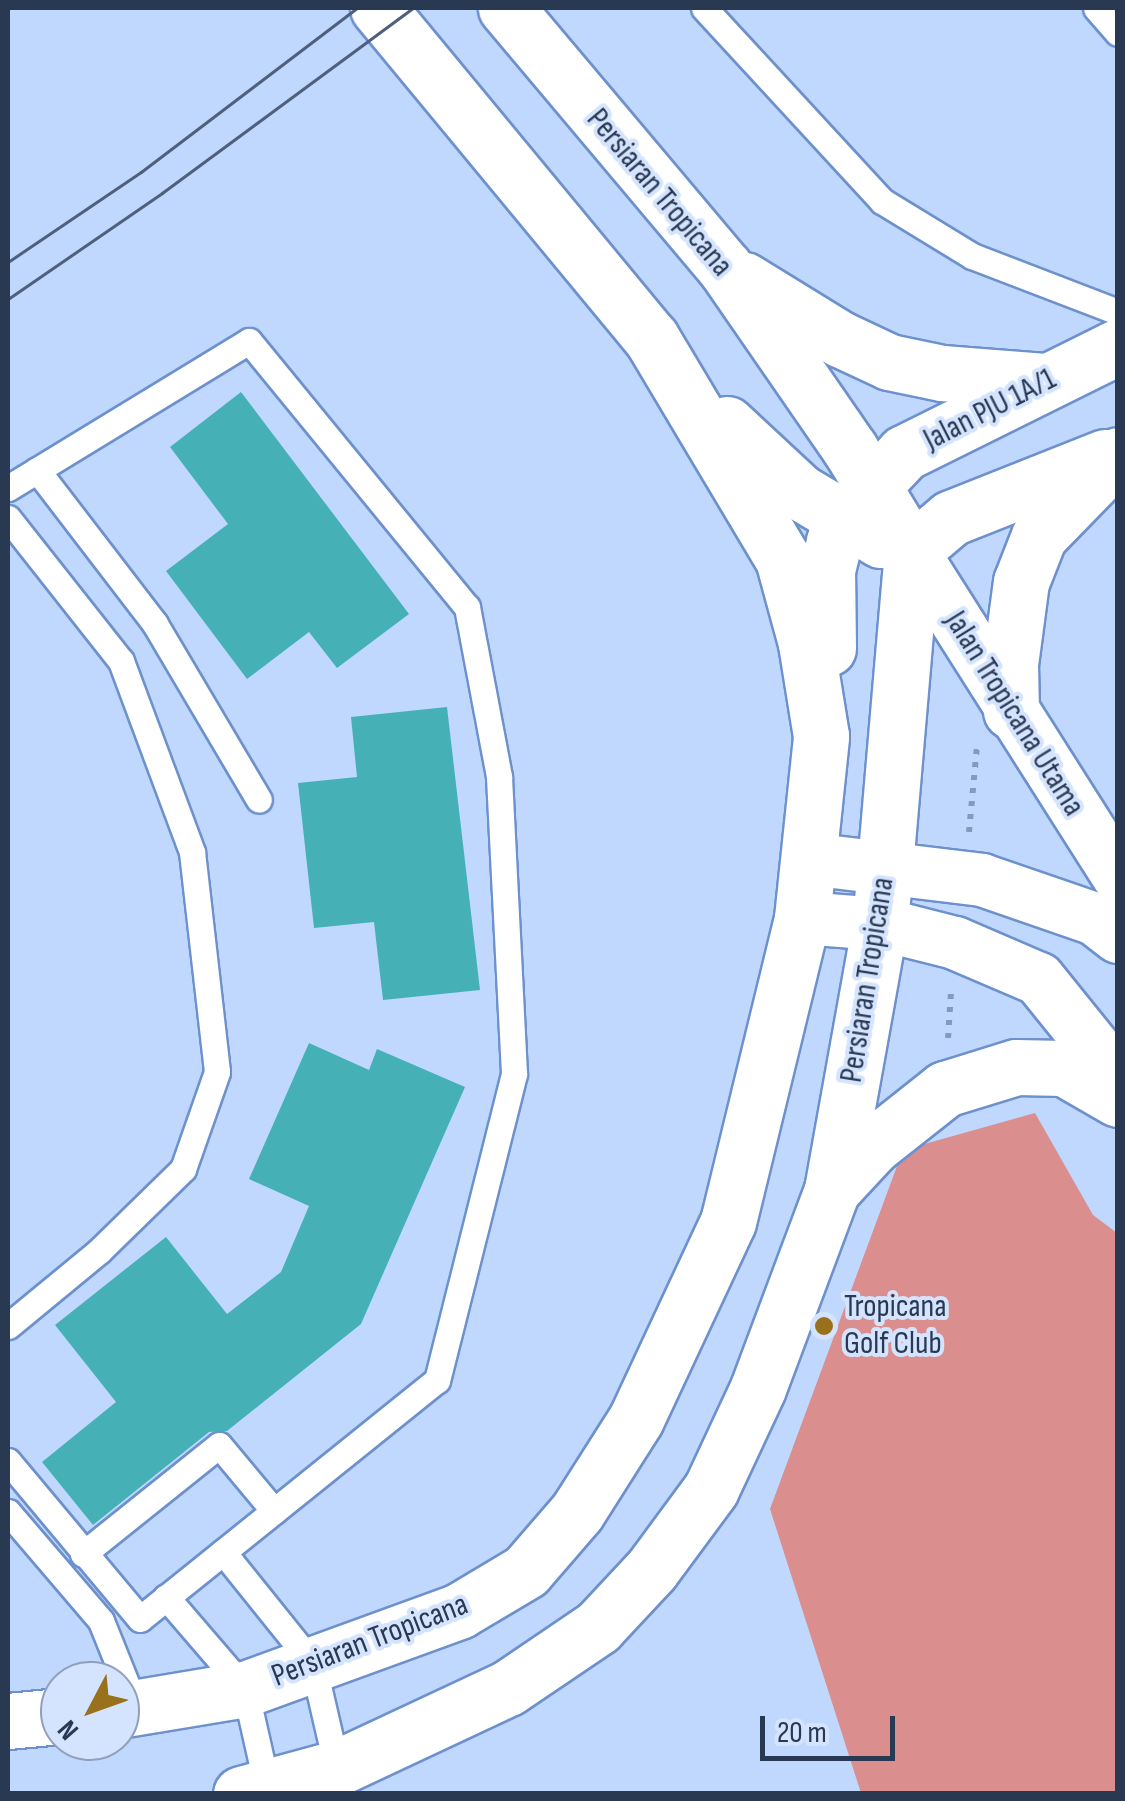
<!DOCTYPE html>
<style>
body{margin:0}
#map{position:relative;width:1125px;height:1801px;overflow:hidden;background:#c0d7fe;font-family:"Sofia Sans Condensed",sans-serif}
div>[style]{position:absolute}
.green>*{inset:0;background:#da8e8d}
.building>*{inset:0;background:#45b1b7}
.path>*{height:6px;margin-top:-3px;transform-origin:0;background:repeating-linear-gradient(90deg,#8599bb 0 5px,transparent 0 13px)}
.roads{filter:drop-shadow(2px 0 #6d91cc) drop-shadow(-2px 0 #6d91cc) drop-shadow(0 2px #6d91cc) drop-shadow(0 -2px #6d91cc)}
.service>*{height:25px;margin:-12.5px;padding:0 12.5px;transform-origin:12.5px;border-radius:12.5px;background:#fff}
.minor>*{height:52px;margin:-26px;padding:0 26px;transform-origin:26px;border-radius:26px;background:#fff}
.secondary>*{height:55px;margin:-27.5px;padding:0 27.5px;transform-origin:27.5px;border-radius:27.5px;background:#fff}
.tram>*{height:2.5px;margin:-1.25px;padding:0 1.25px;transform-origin:1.25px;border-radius:1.25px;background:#4f607c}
.dots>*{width:28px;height:28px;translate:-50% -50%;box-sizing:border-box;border:5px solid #d4e4fe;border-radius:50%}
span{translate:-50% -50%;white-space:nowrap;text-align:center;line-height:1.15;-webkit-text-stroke:8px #d4e4fe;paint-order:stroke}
.street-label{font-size:32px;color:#2a3952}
.poi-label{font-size:32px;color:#2a3952}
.left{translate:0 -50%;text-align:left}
.frame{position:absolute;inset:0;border:10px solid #2a3952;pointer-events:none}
.north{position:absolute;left:40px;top:1661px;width:100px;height:100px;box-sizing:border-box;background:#d4e4fe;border:2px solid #90a0b9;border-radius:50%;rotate:229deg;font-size:28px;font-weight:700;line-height:40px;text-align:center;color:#2a3952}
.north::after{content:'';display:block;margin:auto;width:35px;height:45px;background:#99701c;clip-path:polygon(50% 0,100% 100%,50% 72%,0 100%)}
.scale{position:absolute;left:760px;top:1716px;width:135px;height:45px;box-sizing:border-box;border:5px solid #2a3952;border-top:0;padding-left:12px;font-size:30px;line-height:35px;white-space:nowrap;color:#2a3952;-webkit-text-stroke:8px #d4e4fe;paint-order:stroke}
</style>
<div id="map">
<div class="green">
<div style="clip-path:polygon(1035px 1113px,1093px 1215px,1117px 1233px,1117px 1793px,861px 1793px,770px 1509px,903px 1150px)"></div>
</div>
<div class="building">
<div style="clip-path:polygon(241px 392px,409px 614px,337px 668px,309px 632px,247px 679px,166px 571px,228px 524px,170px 447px)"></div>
<div style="clip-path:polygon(447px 707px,480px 990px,383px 1000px,374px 922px,314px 928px,298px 783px,357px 777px,351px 717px)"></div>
<div style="clip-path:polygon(309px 1043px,369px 1070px,377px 1049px,465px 1087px,361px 1324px,227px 1431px,209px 1432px,93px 1525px,42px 1462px,116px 1402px,55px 1325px,166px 1237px,227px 1314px,281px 1272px,309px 1206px,249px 1179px)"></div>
</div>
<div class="path">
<div style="left:969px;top:832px;width:87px;rotate:-84.7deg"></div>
<div style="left:948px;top:1038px;width:47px;rotate:-86.3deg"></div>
</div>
<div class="roads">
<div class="service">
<div style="left:704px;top:8px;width:263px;rotate:47.3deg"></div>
<div style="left:882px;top:201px;width:105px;rotate:31.4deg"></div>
<div style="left:972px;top:256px;width:156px;rotate:21deg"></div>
<div style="left:1096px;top:8px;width:33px;rotate:49deg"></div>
<div style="left:37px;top:470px;width:194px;rotate:52.5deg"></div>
<div style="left:155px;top:624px;width:204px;rotate:59.4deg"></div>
<div style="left:8px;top:488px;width:282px;rotate:-31.4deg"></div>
<div style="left:249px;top:341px;width:344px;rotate:50.7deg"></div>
<div style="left:467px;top:607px;width:173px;rotate:79.3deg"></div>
<div style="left:499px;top:777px;width:297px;rotate:87.1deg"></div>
<div style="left:514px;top:1074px;width:316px;rotate:104.1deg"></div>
<div style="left:437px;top:1380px;width:381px;rotate:141.2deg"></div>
<div style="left:140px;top:1619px;width:206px;rotate:-129.9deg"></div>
<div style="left:8px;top:518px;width:182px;rotate:51.7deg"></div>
<div style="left:121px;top:661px;width:204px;rotate:69.6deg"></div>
<div style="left:192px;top:852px;width:221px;rotate:83.5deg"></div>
<div style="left:217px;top:1072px;width:103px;rotate:109.3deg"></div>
<div style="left:183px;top:1169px;width:117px;rotate:135.7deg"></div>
<div style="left:99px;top:1251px;width:118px;rotate:140.5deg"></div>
<div style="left:8px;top:1512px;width:143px;rotate:49.5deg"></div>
<div style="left:101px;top:1621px;width:94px;rotate:68.1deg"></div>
<div style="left:223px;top:1552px;width:144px;rotate:51.2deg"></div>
<div style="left:313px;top:1664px;width:107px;rotate:77deg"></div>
<div style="left:83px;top:1554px;width:174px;rotate:-38.7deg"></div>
<div style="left:219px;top:1445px;width:86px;rotate:50.2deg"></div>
<div style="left:166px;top:1597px;width:121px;rotate:49.3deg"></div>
<div style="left:245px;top:1689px;width:100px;rotate:77.3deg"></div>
</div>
<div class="minor">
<div style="left:912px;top:551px;width:385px;rotate:57.6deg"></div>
<div style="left:809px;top:859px;width:174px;rotate:6.9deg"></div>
<div style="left:982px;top:880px;width:120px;rotate:19deg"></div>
<div style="left:1095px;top:919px;width:29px;rotate:38deg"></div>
<div style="left:802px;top:918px;width:78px;rotate:4.4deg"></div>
<div style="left:880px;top:924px;width:77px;rotate:14.2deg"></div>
<div style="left:955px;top:943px;width:91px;rotate:23.2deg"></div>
<div style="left:1039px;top:979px;width:126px;rotate:51.1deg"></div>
</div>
<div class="secondary">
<div style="left:744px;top:280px;width:113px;rotate:31.6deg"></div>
<div style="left:840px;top:339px;width:54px;rotate:25.1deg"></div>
<div style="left:889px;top:362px;width:54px;rotate:11.7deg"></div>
<div style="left:942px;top:373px;width:103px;rotate:4.4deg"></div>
<div style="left:727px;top:424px;width:100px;rotate:43deg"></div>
<div style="left:800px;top:492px;width:94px;rotate:30.7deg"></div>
<div style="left:912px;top:551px;width:51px;rotate:-40.2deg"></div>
<div style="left:951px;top:518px;width:166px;rotate:-21.6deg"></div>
<div style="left:828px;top:648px;width:78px;rotate:-90.7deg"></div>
<div style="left:827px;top:570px;width:30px;rotate:-76deg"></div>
<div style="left:834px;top:541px;width:66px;rotate:-54.9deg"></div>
<div style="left:872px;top:487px;width:47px;rotate:-46.7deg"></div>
<div style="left:904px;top:453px;width:239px;rotate:-26.4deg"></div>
<div style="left:1011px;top:711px;width:47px;rotate:-91.2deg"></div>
<div style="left:1010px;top:664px;width:83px;rotate:-82.4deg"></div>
<div style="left:1021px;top:582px;width:49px;rotate:-68.6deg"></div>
<div style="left:1039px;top:536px;width:113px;rotate:-45.7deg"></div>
<div style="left:832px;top:1190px;width:60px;rotate:-47deg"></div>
<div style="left:873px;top:1146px;width:92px;rotate:-38.4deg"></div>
<div style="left:945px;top:1089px;width:74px;rotate:-17.2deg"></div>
<div style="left:1016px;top:1067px;width:48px;rotate:1.2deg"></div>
<div style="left:1064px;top:1068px;width:62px;rotate:29.9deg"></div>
<div style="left:120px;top:1710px;width:127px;rotate:-9.5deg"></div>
<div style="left:245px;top:1689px;width:228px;rotate:-20deg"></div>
<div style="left:459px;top:1611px;width:78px;rotate:-30.8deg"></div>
<div style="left:526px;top:1571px;width:78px;rotate:-49.2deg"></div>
<div style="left:577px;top:1512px;width:110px;rotate:-57.6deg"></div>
<div style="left:636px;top:1419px;width:217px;rotate:-65deg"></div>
<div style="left:728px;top:1222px;width:313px;rotate:-76.3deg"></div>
<div style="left:802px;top:918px;width:183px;rotate:-84deg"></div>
<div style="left:821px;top:736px;width:94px;rotate:-99.2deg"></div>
<div style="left:806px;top:643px;width:87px;rotate:-105.3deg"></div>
<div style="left:783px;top:559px;width:257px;rotate:-120.8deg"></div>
<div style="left:651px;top:338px;width:428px;rotate:-129.6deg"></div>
<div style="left:8px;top:1721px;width:52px;rotate:-5.5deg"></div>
<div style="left:241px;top:1794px;width:99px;rotate:-15.2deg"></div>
<div style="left:337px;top:1768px;width:189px;rotate:-25.1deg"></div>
<div style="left:508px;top:1688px;width:109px;rotate:-34.1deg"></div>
<div style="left:598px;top:1627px;width:79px;rotate:-47deg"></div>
<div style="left:652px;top:1569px;width:99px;rotate:-53.6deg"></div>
<div style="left:711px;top:1489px;width:111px;rotate:-65deg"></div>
<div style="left:758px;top:1388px;width:211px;rotate:-69.5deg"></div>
<div style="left:832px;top:1190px;width:270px;rotate:-79.8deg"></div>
<div style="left:880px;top:924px;width:374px;rotate:-85.1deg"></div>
<div style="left:912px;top:551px;width:119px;rotate:-121.3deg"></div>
<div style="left:850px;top:449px;width:220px;rotate:-124.6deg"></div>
<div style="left:725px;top:268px;width:340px;rotate:-130.1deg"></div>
</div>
</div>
<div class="tram">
<div style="left:8px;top:262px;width:161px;rotate:-34.1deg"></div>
<div style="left:141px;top:172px;width:271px;rotate:-37.2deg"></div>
<div style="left:8px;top:299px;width:187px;rotate:-34.5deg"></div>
<div style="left:162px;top:193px;width:312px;rotate:-36.4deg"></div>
</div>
<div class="dots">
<div style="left:824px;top:1326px;background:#99701c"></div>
</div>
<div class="street-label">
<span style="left:659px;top:193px;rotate:50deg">Persiaran Tropicana</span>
<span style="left:990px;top:410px;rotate:-27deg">Jalan PJU 1A/1</span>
<span style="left:1014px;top:714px;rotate:58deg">Jalan Tropicana Utama</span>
<span style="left:868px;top:980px;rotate:-81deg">Persiaran Tropicana</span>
<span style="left:370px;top:1641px;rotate:-21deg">Persiaran Tropicana</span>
</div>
<div class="poi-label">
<span class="left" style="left:844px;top:1326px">Tropicana<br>Golf Club</span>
</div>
<div class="frame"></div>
<div class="north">N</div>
<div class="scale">20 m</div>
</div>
